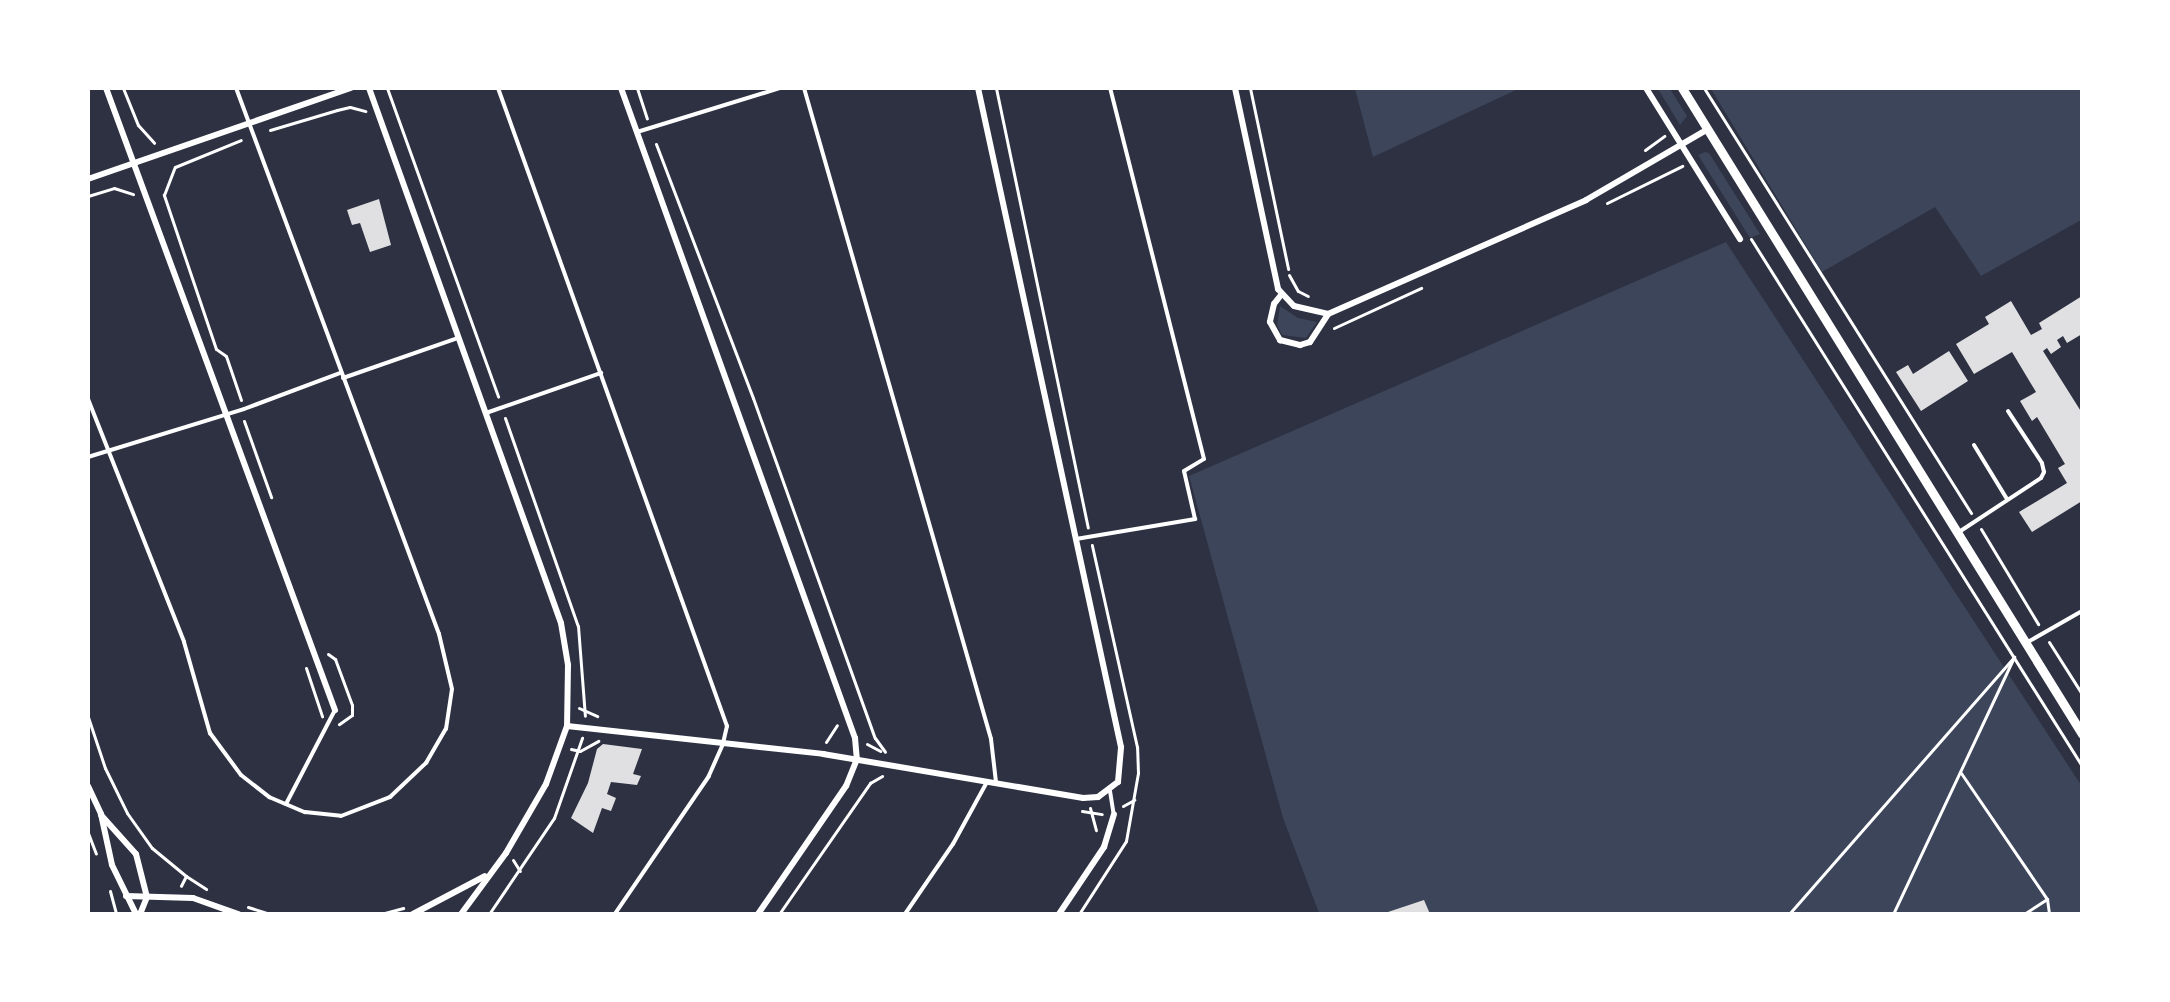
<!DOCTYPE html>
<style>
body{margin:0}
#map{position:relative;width:2170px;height:1002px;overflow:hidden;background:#2d3142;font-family:Lato,sans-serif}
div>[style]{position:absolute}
.green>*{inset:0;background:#3c4559}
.building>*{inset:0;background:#e0e0e3}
.path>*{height:3px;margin:-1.5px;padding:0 1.5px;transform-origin:1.5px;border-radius:1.5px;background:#fff}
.service>*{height:4px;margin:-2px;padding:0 2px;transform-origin:2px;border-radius:2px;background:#fff}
.minor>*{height:6px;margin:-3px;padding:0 3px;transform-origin:3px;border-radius:3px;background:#fff}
.tertiary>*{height:9px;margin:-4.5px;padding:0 4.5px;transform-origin:4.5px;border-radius:4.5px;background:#fff}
span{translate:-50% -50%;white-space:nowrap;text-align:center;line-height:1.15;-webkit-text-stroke:4.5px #fff;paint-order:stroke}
.frame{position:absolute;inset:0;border:90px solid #fff;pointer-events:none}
</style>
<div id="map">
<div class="green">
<div style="clip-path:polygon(1355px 89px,1355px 88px,1518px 89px,1373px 157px)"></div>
<div style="clip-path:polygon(1658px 89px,1670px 89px,1687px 116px,1680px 125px)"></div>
<div style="clip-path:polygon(1711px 89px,2081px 89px,2081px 220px,1981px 276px,1935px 207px,1822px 272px)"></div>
<div style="clip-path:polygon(1705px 152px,1709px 153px,1760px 234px,1750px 238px,1698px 155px)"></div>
<div style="clip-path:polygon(1726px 242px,2081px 785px,2081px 913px,1319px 913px,1283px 818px,1189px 476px)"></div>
<div style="clip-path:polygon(1280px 306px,1298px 318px,1317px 322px,1306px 338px,1282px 335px,1277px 325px)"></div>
</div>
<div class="building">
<div style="clip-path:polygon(379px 199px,391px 245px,370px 252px,360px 223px,352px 225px,347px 210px)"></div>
<div style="clip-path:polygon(2082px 296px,2082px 334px,2067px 343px,2063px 336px,2057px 340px,2061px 347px,2051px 354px,2047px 348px,2043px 351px,2082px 413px,2082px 501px,2032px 532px,2019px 512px,2067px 483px,2058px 468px,2065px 464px,2037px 417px,2032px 421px,2020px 401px,2036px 392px,2012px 352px,1974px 374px,1956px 344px,1989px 324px,1985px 317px,2011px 301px,2031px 335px,2042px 329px,2039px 323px)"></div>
<div style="clip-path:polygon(1949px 351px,1968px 381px,1921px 411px,1896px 372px,1908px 365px,1913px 374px)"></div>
<div style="clip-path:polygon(603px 744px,642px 749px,633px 774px,641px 776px,637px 785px,611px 782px,607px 794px,616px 798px,611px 811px,602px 808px,593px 833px,571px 818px,588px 783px,597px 749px)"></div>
<div style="clip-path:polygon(1424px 900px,1430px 914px,1385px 914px,1385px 913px)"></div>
</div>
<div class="path">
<div style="left:123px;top:88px;width:40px;rotate:68deg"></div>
<div style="left:138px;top:125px;width:24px;rotate:48deg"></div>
<div style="left:387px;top:88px;width:328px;rotate:70.2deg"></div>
<div style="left:637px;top:88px;width:32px;rotate:72deg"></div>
<div style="left:996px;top:88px;width:449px;rotate:78.2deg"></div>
<div style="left:1250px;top:88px;width:185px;rotate:78.1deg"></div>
<div style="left:1704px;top:88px;width:502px;rotate:57.86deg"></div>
<div style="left:270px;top:130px;width:70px;rotate:-16.6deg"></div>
<div style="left:337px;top:110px;width:13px;rotate:-13deg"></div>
<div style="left:350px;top:107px;width:16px;rotate:15deg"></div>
<div style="left:656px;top:144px;width:272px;rotate:69.1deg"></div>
<div style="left:753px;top:398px;width:361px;rotate:70.3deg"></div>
<div style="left:875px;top:738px;width:17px;rotate:54deg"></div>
<div style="left:1645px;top:150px;width:24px;rotate:-36deg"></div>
<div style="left:88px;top:196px;width:27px;rotate:-17deg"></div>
<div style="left:114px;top:188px;width:20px;rotate:18deg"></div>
<div style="left:1607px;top:203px;width:84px;rotate:-26.3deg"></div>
<div style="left:1751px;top:239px;width:622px;rotate:57.87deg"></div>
<div style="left:1289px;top:275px;width:18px;rotate:61deg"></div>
<div style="left:1298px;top:291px;width:11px;rotate:27deg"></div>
<div style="left:1334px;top:328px;width:96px;rotate:-24.7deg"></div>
<div style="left:241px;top:400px;width:46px;rotate:-108.8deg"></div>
<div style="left:226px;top:356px;width:12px;rotate:-145deg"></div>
<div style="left:216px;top:349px;width:163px;rotate:-108.7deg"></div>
<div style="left:164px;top:195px;width:30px;rotate:-69deg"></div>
<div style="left:175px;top:167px;width:71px;rotate:-22.2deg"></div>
<div style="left:505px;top:418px;width:220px;rotate:70.7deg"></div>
<div style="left:578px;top:626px;width:90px;rotate:85.6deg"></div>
<div style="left:244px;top:421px;width:81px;rotate:70.4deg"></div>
<div style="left:1981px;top:529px;width:111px;rotate:59deg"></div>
<div style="left:2049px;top:642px;width:62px;rotate:57.6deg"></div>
<div style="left:328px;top:654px;width:9px;rotate:36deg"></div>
<div style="left:335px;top:659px;width:49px;rotate:69.7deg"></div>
<div style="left:352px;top:705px;width:10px;rotate:90deg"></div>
<div style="left:352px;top:715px;width:16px;rotate:145deg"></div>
<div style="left:306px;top:668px;width:51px;rotate:71.6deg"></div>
<div style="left:579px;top:708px;width:20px;rotate:24deg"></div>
<div style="left:88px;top:717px;width:54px;rotate:71.6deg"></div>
<div style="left:105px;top:768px;width:50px;rotate:63.9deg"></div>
<div style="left:127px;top:813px;width:43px;rotate:54.5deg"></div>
<div style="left:152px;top:848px;width:44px;rotate:39.5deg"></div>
<div style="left:186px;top:876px;width:11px;rotate:117deg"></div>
<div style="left:826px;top:742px;width:20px;rotate:-57deg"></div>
<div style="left:867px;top:744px;width:15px;rotate:28deg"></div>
<div style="left:571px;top:749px;width:9px;rotate:13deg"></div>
<div style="left:580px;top:751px;width:21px;rotate:-29deg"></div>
<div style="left:1961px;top:773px;width:153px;rotate:55.7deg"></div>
<div style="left:2047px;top:899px;width:27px;rotate:147deg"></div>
<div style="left:1123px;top:806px;width:13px;rotate:-29deg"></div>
<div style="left:1090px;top:808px;width:23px;rotate:75deg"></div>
<div style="left:1082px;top:811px;width:20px;rotate:9deg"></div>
<div style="left:88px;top:833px;width:22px;rotate:69deg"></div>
<div style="left:513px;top:860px;width:13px;rotate:58deg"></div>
<div style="left:186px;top:876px;width:24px;rotate:33deg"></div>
<div style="left:110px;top:891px;width:24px;rotate:75deg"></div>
<div style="left:2047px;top:899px;width:15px;rotate:82deg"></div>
<div style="left:248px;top:907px;width:22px;rotate:18deg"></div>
<div style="left:381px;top:914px;width:23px;rotate:-15deg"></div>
<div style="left:489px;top:914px;width:116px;rotate:-55.9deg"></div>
<div style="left:554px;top:818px;width:85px;rotate:-70.7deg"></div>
<div style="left:779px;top:914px;width:160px;rotate:-55.2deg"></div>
<div style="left:870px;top:783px;width:14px;rotate:-30deg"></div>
<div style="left:1079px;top:914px;width:87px;rotate:-57.2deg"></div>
<div style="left:1126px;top:841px;width:69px;rotate:-80deg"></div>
<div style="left:1138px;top:773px;width:26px;rotate:-92deg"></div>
<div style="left:1137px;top:747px;width:207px;rotate:-102.6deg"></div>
<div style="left:1789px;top:914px;width:342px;rotate:-48.8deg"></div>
<div style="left:2014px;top:657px;width:284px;rotate:115.2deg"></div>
</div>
<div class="service">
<div style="left:498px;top:88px;width:678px;rotate:70.26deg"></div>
<div style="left:727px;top:726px;width:18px;rotate:103deg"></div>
<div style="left:723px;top:744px;width:35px;rotate:114deg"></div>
<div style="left:709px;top:776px;width:167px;rotate:124.3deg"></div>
<div style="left:804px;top:88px;width:677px;rotate:73.97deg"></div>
<div style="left:991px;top:739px;width:43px;rotate:83.4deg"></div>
<div style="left:637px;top:132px;width:150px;rotate:-17.1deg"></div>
<div style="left:343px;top:378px;width:122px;rotate:-19.2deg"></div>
<div style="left:88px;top:399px;width:261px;rotate:68.4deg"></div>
<div style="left:184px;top:642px;width:95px;rotate:74.1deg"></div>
<div style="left:210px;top:733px;width:52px;rotate:53.6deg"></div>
<div style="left:241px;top:775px;width:36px;rotate:38deg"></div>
<div style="left:269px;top:797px;width:39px;rotate:23deg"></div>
<div style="left:305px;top:812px;width:36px;rotate:6deg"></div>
<div style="left:341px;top:816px;width:53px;rotate:-21.2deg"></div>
<div style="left:390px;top:797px;width:50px;rotate:-43.4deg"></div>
<div style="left:426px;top:763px;width:39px;rotate:-60deg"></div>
<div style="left:446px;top:729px;width:40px;rotate:-81.5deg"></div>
<div style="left:452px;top:689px;width:57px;rotate:-103.3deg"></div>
<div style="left:439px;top:634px;width:583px;rotate:-110.39deg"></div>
<div style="left:486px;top:413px;width:122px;rotate:-19.2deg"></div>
<div style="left:1974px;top:445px;width:63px;rotate:58.6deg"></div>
<div style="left:88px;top:457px;width:163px;rotate:-17.1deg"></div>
<div style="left:244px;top:409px;width:103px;rotate:-20.6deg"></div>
<div style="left:1959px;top:532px;width:98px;rotate:-33.4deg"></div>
<div style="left:2041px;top:478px;width:7px;rotate:-63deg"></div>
<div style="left:2044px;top:472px;width:9px;rotate:-103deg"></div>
<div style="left:2042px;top:463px;width:62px;rotate:-123.2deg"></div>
<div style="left:1076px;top:539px;width:121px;rotate:-9.5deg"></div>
<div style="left:1195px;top:519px;width:49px;rotate:-102.9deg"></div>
<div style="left:1184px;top:471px;width:23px;rotate:-31deg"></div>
<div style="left:1204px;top:459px;width:383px;rotate:-104.2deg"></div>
<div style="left:2026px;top:643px;width:64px;rotate:-29.7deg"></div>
<div style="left:1110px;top:791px;width:24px;rotate:81deg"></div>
<div style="left:286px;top:804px;width:106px;rotate:-62.5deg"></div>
<div style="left:905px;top:914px;width:85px;rotate:-55.6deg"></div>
<div style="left:953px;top:844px;width:71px;rotate:-61.3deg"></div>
</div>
<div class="minor">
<div style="left:106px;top:88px;width:663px;rotate:69.79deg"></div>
<div style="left:369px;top:88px;width:568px;rotate:70.26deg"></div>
<div style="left:561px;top:623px;width:43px;rotate:80.5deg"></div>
<div style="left:568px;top:665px;width:61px;rotate:90.9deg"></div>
<div style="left:567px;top:726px;width:62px;rotate:109.9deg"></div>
<div style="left:546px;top:784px;width:80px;rotate:120.1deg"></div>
<div style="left:506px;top:853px;width:76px;rotate:126.4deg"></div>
<div style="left:621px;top:88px;width:691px;rotate:70.2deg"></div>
<div style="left:855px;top:738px;width:21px;rotate:85deg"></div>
<div style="left:857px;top:759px;width:29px;rotate:112deg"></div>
<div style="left:846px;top:786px;width:155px;rotate:124.5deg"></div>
<div style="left:1235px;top:88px;width:206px;rotate:77.9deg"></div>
<div style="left:1278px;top:289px;width:23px;rotate:47deg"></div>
<div style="left:1294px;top:306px;width:35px;rotate:13deg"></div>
<div style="left:1328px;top:314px;width:282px;rotate:-23.8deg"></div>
<div style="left:1586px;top:200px;width:141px;rotate:-30.2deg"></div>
<div style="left:1646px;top:88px;width:178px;rotate:58.1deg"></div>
<div style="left:88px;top:179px;width:278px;rotate:-19.1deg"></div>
<div style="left:1281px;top:295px;width:11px;rotate:128deg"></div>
<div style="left:1274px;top:304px;width:18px;rotate:103deg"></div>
<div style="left:1270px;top:322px;width:21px;rotate:61deg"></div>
<div style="left:1280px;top:340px;width:21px;rotate:14deg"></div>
<div style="left:1300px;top:345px;width:10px;rotate:-17deg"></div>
<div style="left:1310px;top:342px;width:33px;rotate:-57deg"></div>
<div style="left:567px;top:726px;width:258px;rotate:6.2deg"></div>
<div style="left:823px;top:754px;width:264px;rotate:9.6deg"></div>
<div style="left:1083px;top:798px;width:15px;rotate:-4deg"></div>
<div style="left:1098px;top:797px;width:25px;rotate:-37deg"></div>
<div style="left:1118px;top:782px;width:35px;rotate:-85deg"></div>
<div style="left:1121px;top:747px;width:674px;rotate:-102.24deg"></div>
<div style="left:88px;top:786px;width:31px;rotate:65deg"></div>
<div style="left:101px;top:814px;width:52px;rotate:77.8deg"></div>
<div style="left:112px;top:865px;width:55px;rotate:63.9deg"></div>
<div style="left:101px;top:815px;width:52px;rotate:48.1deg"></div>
<div style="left:136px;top:854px;width:44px;rotate:75.7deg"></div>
<div style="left:147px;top:897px;width:18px;rotate:112deg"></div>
<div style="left:126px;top:896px;width:67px;rotate:1.7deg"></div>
<div style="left:193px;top:898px;width:48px;rotate:19.6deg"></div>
<div style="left:413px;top:914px;width:81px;rotate:-27.8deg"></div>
<div style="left:1059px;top:914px;width:81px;rotate:-56.1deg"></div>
<div style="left:1104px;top:847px;width:34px;rotate:-73deg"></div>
</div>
<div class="tertiary">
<div style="left:1682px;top:88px;width:760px;rotate:58.23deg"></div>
</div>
<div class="frame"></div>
</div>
